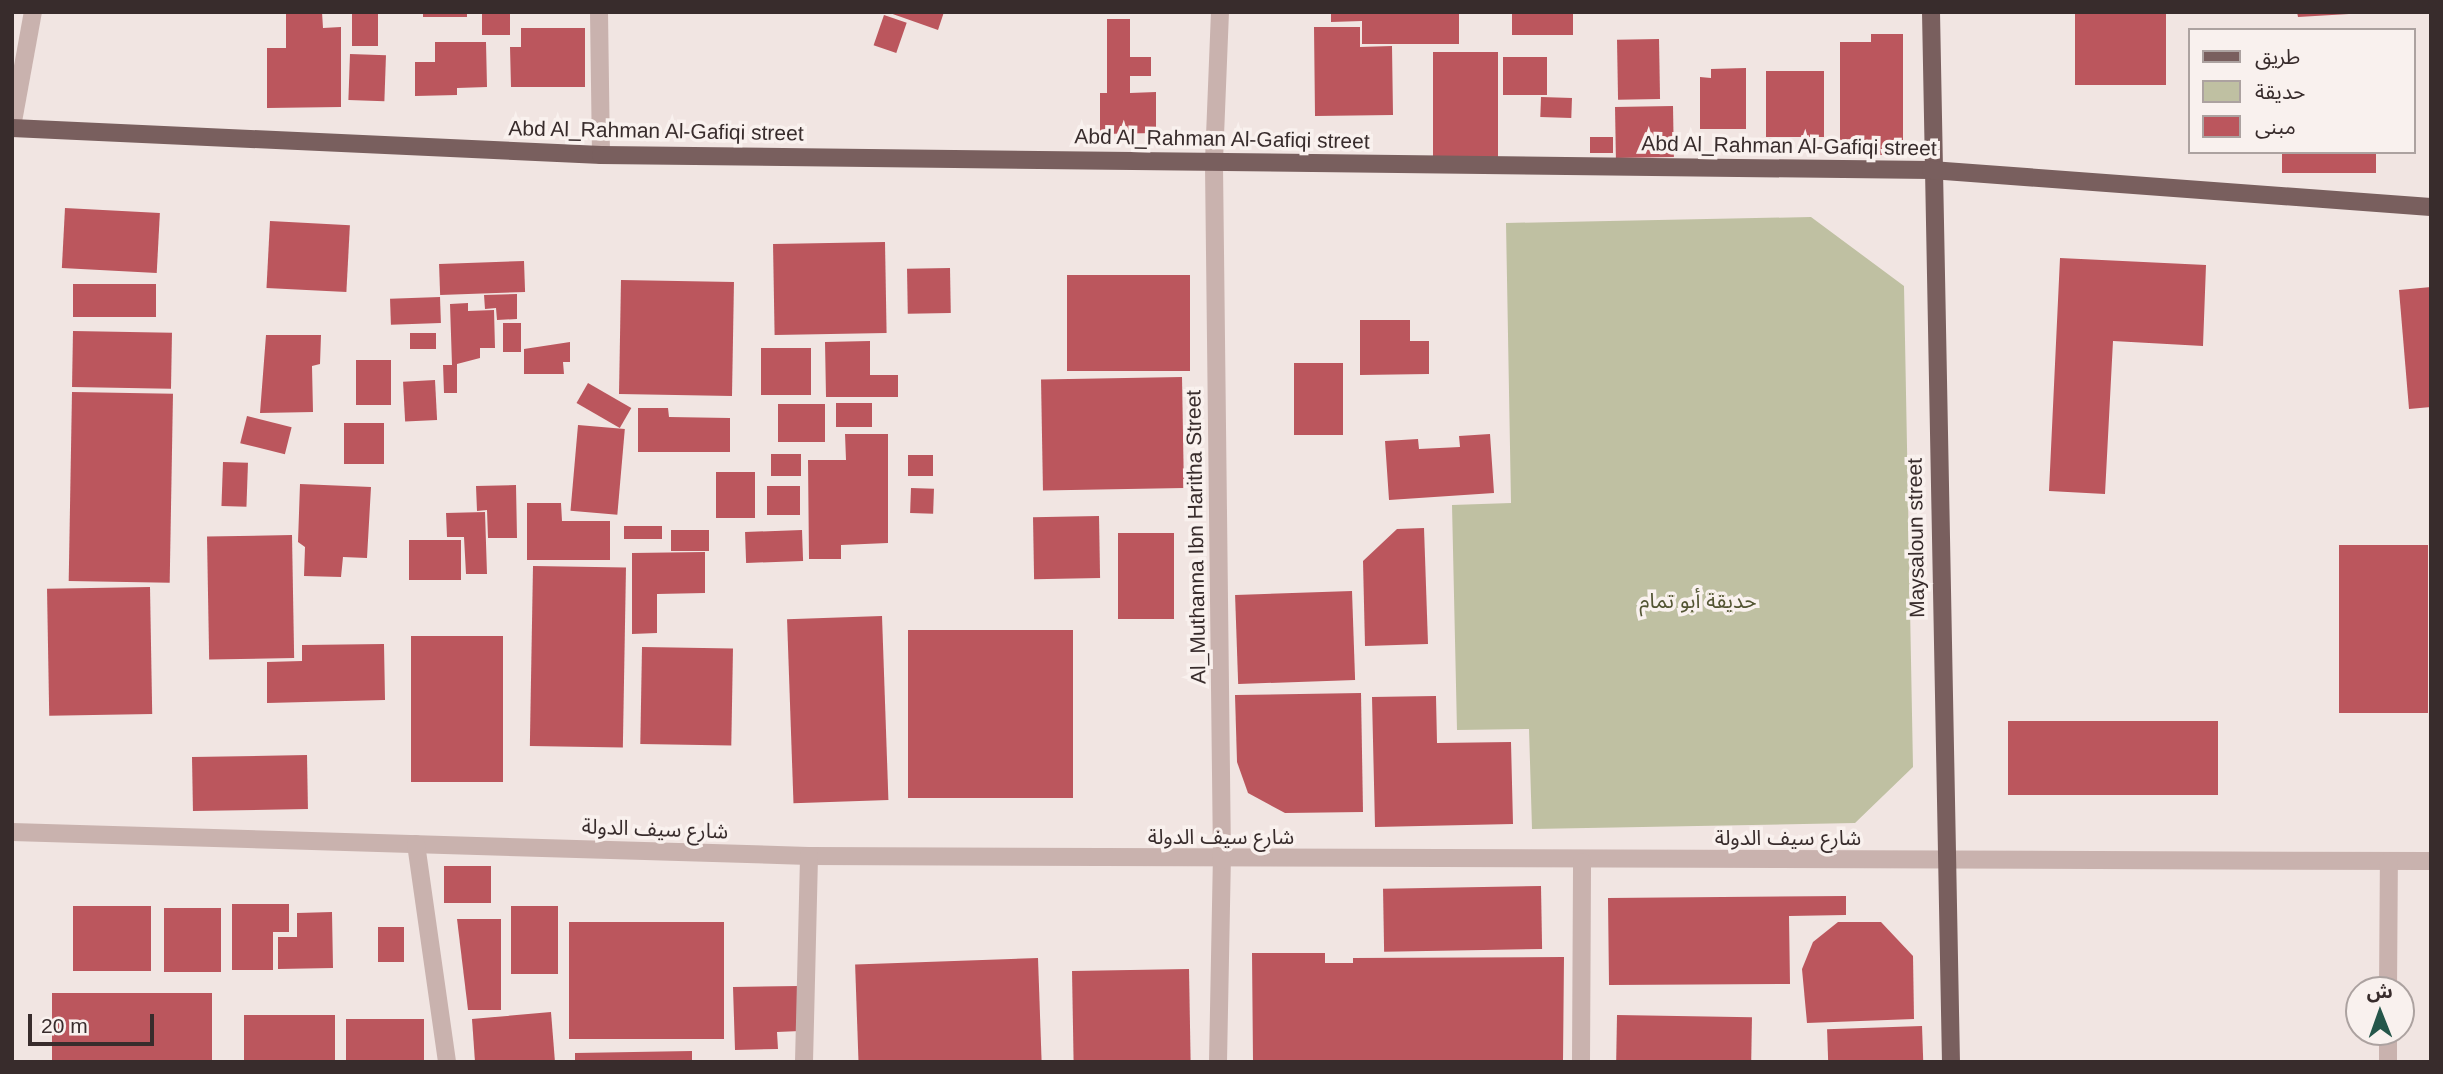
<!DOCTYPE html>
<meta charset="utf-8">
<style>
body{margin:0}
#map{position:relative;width:2443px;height:1074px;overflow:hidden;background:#f1e5e2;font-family:Arial,"Noto Sans Arabic",sans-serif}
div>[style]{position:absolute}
.green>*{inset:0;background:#bfc0a2}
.building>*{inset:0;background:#bb565d;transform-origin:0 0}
.minor>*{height:18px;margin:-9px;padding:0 9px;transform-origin:9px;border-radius:9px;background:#c9b2ae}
.major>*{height:18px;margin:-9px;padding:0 9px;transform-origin:9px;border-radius:9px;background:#795f5e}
span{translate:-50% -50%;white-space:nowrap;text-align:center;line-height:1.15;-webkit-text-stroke:7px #f9f1ee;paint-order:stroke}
.street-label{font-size:21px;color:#382c2c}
.park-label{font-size:21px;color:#525432}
.frame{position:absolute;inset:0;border:14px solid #382c2c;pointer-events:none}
.legend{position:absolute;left:2188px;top:28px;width:228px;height:126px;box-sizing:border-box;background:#f9f1ee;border:2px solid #aca2a0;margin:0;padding:9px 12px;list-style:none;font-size:21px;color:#382c2c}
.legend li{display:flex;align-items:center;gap:14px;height:35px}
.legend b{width:35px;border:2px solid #aca2a0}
.north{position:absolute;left:2345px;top:976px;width:70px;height:70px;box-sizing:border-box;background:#f9f1ee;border:2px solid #aca2a0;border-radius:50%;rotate:359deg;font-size:19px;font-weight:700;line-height:28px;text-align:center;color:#382c2c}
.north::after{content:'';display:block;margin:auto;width:24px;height:32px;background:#25564a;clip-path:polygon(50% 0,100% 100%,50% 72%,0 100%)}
.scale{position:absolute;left:28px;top:1014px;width:126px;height:32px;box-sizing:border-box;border:4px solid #382c2c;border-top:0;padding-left:9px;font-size:21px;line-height:24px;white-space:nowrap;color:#382c2c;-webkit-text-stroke:5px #f9f1ee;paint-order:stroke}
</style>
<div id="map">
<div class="green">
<div style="clip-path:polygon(1811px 217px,1904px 286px,1913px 767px,1855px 823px,1532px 829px,1529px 729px,1457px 730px,1452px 505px,1511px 503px,1506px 223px)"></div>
</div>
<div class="building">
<div style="clip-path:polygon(322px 12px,323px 28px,341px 27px,341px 107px,267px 108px,267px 48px,286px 48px,286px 13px)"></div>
<div style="left:352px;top:12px;width:26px;height:34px"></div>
<div style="left:423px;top:12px;width:44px;height:5px"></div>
<div style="left:482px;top:12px;width:28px;height:23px"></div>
<div style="clip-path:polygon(887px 12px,944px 12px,938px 30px)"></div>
<div style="clip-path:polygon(1331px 12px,1459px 12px,1459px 44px,1362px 44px,1362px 21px,1331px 22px)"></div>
<div style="left:1512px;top:12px;width:61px;height:23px"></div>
<div style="left:2075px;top:12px;width:91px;height:73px"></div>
<div style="clip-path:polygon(2297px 12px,2349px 12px,2349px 14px,2298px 17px)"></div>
<div style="left:884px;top:15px;width:24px;height:32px;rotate:19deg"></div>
<div style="clip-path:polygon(1107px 19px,1130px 19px,1130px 57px,1151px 57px,1151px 76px,1130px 76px,1130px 93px,1156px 92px,1156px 133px,1100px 134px,1100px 93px,1107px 93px)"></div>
<div style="clip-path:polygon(1314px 27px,1360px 27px,1360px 47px,1392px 46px,1393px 115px,1315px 116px)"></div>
<div style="clip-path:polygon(521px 28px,585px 28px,585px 87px,511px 87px,510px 47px,521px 47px)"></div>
<div style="clip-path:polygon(1871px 34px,1903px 34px,1903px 155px,1840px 155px,1840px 42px,1871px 42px)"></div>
<div style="left:1659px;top:39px;width:60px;height:42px;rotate:89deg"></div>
<div style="clip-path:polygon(435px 42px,486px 42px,487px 87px,457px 88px,457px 95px,415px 96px,415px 62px,435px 62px)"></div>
<div style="left:1433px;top:52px;width:65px;height:106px"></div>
<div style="left:350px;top:54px;width:36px;height:46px;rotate:2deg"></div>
<div style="left:1503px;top:57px;width:44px;height:38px"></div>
<div style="clip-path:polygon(1746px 68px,1746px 129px,1700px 129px,1700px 77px,1711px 78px,1711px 69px)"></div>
<div style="left:1766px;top:71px;width:58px;height:66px"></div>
<div style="left:1541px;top:97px;width:31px;height:20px;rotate:2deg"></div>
<div style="left:1673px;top:106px;width:51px;height:58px;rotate:89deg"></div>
<div style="left:1590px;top:137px;width:23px;height:16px"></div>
<div style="left:2282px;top:152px;width:94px;height:21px"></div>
<div style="left:65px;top:208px;width:95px;height:60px;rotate:3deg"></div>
<div style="left:270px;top:221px;width:80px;height:67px;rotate:3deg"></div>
<div style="left:885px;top:242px;width:91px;height:112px;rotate:89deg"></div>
<div style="clip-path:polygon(2060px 258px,2206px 265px,2203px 346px,2113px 341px,2105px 494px,2049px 491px)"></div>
<div style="left:524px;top:261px;width:31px;height:85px;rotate:88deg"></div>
<div style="left:950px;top:268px;width:45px;height:43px;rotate:89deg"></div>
<div style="left:1190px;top:275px;width:96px;height:123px;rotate:90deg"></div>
<div style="left:621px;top:280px;width:113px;height:114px;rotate:1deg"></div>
<div style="left:73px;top:284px;width:83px;height:33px"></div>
<div style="clip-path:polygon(2431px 287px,2431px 407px,2409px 409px,2399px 290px)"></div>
<div style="clip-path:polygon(517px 294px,517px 319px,497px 320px,496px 308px,485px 309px,484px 295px)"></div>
<div style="left:440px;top:297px;width:26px;height:50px;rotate:88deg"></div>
<div style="clip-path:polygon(468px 303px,468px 311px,494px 310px,495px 348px,480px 348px,480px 358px,457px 364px,457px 393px,444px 393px,443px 365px,452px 365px,450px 304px)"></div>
<div style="clip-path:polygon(1360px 320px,1410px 320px,1410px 341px,1429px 341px,1429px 374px,1360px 375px)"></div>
<div style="left:521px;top:323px;width:29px;height:18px;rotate:90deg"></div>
<div style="left:73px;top:331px;width:99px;height:56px;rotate:1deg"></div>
<div style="left:436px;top:333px;width:16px;height:26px;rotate:90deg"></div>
<div style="clip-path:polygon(266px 335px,321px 335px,320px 364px,312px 366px,313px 412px,260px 413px)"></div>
<div style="clip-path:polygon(870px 341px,870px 375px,898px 375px,898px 397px,826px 397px,825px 342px)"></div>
<div style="clip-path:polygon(570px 342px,570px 362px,563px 362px,564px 374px,524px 374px,524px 349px)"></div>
<div style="left:761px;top:348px;width:50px;height:47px"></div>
<div style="left:356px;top:360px;width:35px;height:45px"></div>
<div style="left:1294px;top:363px;width:49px;height:72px"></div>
<div style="left:1182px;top:377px;width:111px;height:141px;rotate:89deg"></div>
<div style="left:435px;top:380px;width:40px;height:32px;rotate:87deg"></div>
<div style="left:588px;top:383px;width:50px;height:23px;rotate:30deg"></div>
<div style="left:72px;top:392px;width:101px;height:189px;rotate:1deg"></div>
<div style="left:836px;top:403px;width:36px;height:24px"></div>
<div style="left:778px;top:404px;width:47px;height:38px"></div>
<div style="clip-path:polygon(638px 408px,668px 408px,669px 417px,730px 418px,730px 452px,638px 452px)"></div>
<div style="left:247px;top:416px;width:46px;height:28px;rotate:14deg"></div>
<div style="left:344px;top:423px;width:40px;height:41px"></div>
<div style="left:578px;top:425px;width:47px;height:86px;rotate:5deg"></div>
<div style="clip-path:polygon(845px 434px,888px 434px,888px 543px,841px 545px,841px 559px,809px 559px,808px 460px,846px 460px)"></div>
<div style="clip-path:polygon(1490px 434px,1494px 493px,1389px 500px,1385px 441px,1418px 439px,1419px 449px,1460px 447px,1459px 436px)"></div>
<div style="left:771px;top:454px;width:30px;height:22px"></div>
<div style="left:908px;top:455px;width:25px;height:21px"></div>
<div style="left:223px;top:462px;width:25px;height:44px;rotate:2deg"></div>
<div style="left:716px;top:472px;width:39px;height:46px"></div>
<div style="clip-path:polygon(300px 484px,371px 487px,367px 558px,343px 557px,341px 577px,304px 576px,305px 547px,298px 542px)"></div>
<div style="clip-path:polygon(516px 485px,517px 538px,488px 538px,487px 510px,477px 511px,476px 486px)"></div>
<div style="left:800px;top:486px;width:29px;height:33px;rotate:90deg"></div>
<div style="left:911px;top:488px;width:23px;height:25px;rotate:2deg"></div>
<div style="clip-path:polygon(527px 503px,561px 503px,562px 521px,610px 521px,610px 560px,527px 560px)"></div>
<div style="clip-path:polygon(485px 512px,487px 574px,466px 574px,464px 537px,447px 537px,446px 513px)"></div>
<div style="left:1099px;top:516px;width:62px;height:66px;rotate:89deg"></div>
<div style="left:624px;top:526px;width:38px;height:13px"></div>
<div style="clip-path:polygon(1424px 528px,1428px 644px,1365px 646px,1363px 561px,1397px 529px)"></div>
<div style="left:671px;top:530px;width:38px;height:21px"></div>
<div style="left:802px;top:530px;width:31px;height:57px;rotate:88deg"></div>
<div style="left:1174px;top:533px;width:86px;height:56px;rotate:90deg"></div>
<div style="left:292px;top:535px;width:123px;height:85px;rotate:89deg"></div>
<div style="left:409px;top:540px;width:52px;height:40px"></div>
<div style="left:2339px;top:545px;width:89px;height:168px"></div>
<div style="clip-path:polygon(705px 552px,705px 593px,657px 594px,657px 633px,632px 634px,632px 553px)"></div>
<div style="left:533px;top:566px;width:93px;height:180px;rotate:1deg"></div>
<div style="left:150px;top:587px;width:127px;height:103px;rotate:89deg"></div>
<div style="left:1352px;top:591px;width:89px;height:117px;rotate:88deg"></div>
<div style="left:882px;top:616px;width:184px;height:95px;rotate:88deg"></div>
<div style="left:1073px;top:630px;width:168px;height:165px;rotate:90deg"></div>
<div style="left:411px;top:636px;width:92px;height:146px"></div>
<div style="clip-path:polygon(384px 644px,385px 700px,267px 703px,267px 662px,302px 661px,302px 645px)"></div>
<div style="left:642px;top:647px;width:91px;height:97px;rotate:1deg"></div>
<div style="clip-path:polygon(1361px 693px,1363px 812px,1285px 813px,1248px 793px,1237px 762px,1235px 695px)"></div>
<div style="clip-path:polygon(1436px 696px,1437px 743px,1511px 742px,1513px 824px,1375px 827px,1372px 697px)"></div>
<div style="left:2218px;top:721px;width:74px;height:210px;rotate:90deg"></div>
<div style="left:307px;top:755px;width:54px;height:115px;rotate:89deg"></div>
<div style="left:444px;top:866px;width:47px;height:37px"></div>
<div style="left:1541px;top:886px;width:63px;height:158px;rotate:89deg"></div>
<div style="clip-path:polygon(1846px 896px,1846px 915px,1789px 916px,1790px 984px,1609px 985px,1608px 898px)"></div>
<div style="clip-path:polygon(232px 904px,289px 904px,289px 932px,273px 932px,273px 970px,232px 970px)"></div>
<div style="left:151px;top:906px;width:65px;height:78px;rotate:90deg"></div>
<div style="left:511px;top:906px;width:47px;height:68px"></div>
<div style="left:164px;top:908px;width:57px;height:64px"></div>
<div style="clip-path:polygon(332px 912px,333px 968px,278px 969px,278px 937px,297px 937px,297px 913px)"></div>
<div style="clip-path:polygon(457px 919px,501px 919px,501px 1010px,468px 1010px)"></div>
<div style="left:724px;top:922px;width:117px;height:155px;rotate:90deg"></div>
<div style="clip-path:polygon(1838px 922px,1881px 922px,1913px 956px,1914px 1019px,1807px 1023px,1802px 969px,1813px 942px)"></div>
<div style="left:404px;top:927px;width:35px;height:26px;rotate:90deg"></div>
<div style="clip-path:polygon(1252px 953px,1325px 953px,1325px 963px,1353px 963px,1353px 958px,1564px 957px,1563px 1062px,1253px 1062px)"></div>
<div style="left:1038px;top:958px;width:104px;height:183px;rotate:88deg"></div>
<div style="left:1189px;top:969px;width:93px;height:117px;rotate:89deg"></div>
<div style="clip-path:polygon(799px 986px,800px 1031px,777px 1032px,778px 1049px,735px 1050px,733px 987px)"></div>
<div style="left:212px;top:993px;width:69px;height:160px;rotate:90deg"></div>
<div style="clip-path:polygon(551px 1012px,555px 1062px,475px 1062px,472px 1019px)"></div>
<div style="left:244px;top:1015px;width:91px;height:47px"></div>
<div style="left:1617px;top:1015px;width:135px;height:47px;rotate:1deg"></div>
<div style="left:346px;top:1019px;width:78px;height:43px"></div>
<div style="left:1922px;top:1026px;width:36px;height:95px;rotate:88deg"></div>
<div style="clip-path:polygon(692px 1051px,692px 1062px,575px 1062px,575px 1053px)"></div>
</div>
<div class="minor">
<div style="left:599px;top:12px;width:143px;rotate:89.2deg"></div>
<div style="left:12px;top:127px;width:117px;rotate:-79.7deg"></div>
<div style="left:12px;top:832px;width:797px;rotate:1.72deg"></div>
<div style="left:809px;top:856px;width:1622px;rotate:0.18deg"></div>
<div style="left:416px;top:844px;width:220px;rotate:81.9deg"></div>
<div style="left:2388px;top:990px;width:129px;rotate:-89.6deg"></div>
<div style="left:804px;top:1062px;width:206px;rotate:-88.6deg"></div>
<div style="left:1218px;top:1062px;width:202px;rotate:-88.9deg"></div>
<div style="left:1222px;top:860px;width:699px;rotate:-90.66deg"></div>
<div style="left:1214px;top:161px;width:149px;rotate:-87.7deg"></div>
<div style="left:1581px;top:1062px;width:200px;rotate:-89.7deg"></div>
<div style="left:2388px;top:1062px;width:30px;rotate:-90deg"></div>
</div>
<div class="major">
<div style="left:1931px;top:12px;width:1050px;rotate:88.91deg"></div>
<div style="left:12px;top:128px;width:590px;rotate:2.62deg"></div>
<div style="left:601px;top:155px;width:1330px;rotate:0.65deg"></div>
<div style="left:1931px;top:170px;width:501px;rotate:4.23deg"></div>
</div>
<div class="street-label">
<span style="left:656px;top:131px;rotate:1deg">Abd Al_Rahman Al-Gafiqi street</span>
<span style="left:1222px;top:139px;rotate:1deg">Abd Al_Rahman Al-Gafiqi street</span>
<span style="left:1789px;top:146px;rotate:1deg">Abd Al_Rahman Al-Gafiqi street</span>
<span style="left:1196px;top:537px;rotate:-91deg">Al_Muthanna Ibn Haritha Street</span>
<span style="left:1916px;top:538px;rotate:-91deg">Maysaloun street</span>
<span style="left:655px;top:829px;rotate:2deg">شارع سيف الدولة</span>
<span style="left:1221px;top:837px">شارع سيف الدولة</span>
<span style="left:1788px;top:838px">شارع سيف الدولة</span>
</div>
<div class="park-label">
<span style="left:1698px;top:601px">حديقة أبو تمام</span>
</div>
<div class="frame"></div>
<ul class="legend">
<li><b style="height:9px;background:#795f5e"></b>طريق</li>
<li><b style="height:19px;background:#bfc0a2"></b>حديقة</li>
<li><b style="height:19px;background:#bb565d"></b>مبنى</li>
</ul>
<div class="north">ش</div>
<div class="scale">20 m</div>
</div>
